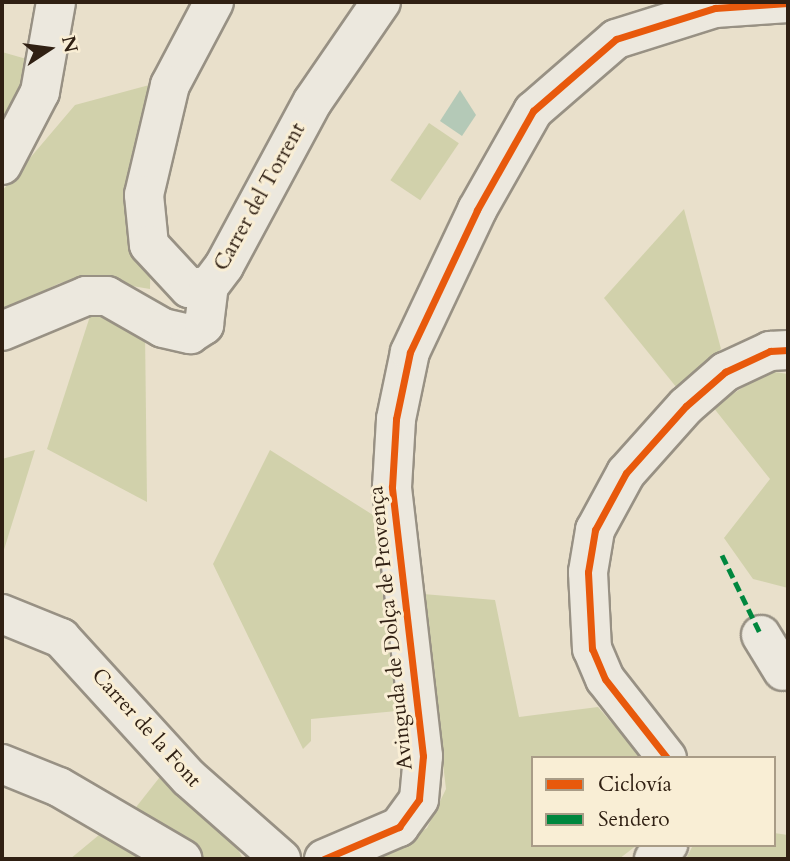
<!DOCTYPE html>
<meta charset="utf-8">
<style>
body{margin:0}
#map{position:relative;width:790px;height:861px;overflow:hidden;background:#e9e0cb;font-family:Cardo,serif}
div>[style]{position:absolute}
.green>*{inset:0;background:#d1d1ab;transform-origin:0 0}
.water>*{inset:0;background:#b4c9b7}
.roads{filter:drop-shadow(2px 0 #989184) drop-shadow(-2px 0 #989184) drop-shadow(0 2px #989184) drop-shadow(0 -2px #989184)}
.minor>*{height:38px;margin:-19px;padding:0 19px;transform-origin:19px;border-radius:19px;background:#ece8de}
.quiet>*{height:5px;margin-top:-2.5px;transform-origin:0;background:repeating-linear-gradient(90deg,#00873e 0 10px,transparent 0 15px)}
.cycleway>*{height:7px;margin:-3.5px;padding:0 3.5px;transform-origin:3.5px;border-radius:3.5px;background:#e8590c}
span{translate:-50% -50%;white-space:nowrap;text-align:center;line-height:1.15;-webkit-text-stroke:6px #f9eed5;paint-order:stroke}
.street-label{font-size:21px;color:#302013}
.frame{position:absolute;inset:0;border:4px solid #302013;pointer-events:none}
.legend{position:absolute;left:531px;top:756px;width:245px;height:91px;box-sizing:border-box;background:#f9eed5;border:2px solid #a99c87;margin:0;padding:9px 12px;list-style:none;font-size:21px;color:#302013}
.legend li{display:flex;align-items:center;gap:14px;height:35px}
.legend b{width:35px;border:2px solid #a99c87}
.north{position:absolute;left:14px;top:14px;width:70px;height:70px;-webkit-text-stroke:5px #f9eed5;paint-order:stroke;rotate:77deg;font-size:19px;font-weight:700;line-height:28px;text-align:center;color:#302013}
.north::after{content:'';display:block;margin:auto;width:24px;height:32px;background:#302013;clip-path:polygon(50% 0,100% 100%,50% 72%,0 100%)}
</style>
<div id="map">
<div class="green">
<div style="clip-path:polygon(2px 52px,30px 60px,2px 131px)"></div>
<div style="clip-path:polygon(153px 84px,150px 289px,90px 279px,60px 283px,2px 311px,2px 191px,75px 105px)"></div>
<div style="left:429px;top:123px;width:36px;height:69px;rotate:34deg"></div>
<div style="clip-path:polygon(684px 209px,721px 349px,677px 388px,604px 298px)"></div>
<div style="clip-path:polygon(92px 310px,145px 330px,147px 502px,47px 449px)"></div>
<div style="clip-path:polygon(768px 371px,788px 374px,788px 588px,753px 579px,724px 538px,770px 479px,713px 407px)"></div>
<div style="clip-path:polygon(35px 450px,2px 556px,2px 459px)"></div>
<div style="clip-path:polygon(270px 450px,373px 515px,397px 711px,311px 719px,311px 741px,303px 749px,213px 564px)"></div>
<div style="clip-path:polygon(423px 594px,495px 600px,519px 717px,598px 707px,642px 758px,533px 758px,533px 845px,637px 845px,619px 859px,378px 859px,427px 828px,446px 789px)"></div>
<div style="clip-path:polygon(163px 773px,235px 844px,243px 859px,201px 859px,133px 811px)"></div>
<div style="clip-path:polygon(105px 830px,166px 859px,70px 859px)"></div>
<div style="clip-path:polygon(774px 833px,788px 835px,788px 859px,686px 859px,693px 845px,774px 845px)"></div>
</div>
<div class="water">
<div style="clip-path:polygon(460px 90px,476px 115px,462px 136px,440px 121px)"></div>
</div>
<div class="roads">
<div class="minor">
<div style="left:214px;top:2px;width:94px;rotate:117.9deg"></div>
<div style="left:170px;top:85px;width:113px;rotate:103.3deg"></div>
<div style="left:144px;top:195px;width:50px;rotate:84.3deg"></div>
<div style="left:149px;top:245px;width:59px;rotate:47.1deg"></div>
<div style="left:189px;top:288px;width:20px;rotate:-6deg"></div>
<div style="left:209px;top:286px;width:25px;rotate:-53deg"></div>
<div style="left:224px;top:266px;width:187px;rotate:-61.7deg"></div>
<div style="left:313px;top:101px;width:120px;rotate:-55.5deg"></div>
<div style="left:2px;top:165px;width:82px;rotate:-62.5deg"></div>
<div style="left:40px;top:92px;width:91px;rotate:-79.9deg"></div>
<div style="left:2px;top:331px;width:91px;rotate:-22.6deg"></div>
<div style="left:86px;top:296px;width:21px"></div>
<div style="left:107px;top:296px;width:64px;rotate:29.7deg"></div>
<div style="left:163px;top:328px;width:28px;rotate:13deg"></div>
<div style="left:190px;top:334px;width:17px;rotate:-33deg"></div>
<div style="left:204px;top:325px;width:39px;rotate:-83deg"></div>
<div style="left:2px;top:614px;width:64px;rotate:22.1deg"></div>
<div style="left:61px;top:638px;width:190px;rotate:47.6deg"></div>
<div style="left:189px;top:778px;width:123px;rotate:41.4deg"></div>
<div style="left:761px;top:635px;width:42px;rotate:58.6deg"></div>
<div style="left:667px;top:758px;width:100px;rotate:-128.1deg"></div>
<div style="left:605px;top:679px;width:33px;rotate:-113deg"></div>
<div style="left:592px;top:649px;width:77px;rotate:-93deg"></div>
<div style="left:588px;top:572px;width:43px;rotate:-80.5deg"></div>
<div style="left:595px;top:530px;width:65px;rotate:-61.5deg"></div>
<div style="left:626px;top:473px;width:90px;rotate:-48.2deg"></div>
<div style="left:686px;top:406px;width:52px;rotate:-41.1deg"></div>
<div style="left:725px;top:372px;width:50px;rotate:-25deg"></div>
<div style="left:770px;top:351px;width:18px;rotate:-3deg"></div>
<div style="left:2px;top:764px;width:61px;rotate:22deg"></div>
<div style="left:59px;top:787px;width:143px;rotate:30.3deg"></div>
<div style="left:324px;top:859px;width:82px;rotate:-23.1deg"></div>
<div style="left:399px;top:827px;width:34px;rotate:-54deg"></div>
<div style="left:419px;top:799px;width:43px;rotate:-84.7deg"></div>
<div style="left:423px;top:756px;width:271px;rotate:-96.6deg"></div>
<div style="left:392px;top:487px;width:68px;rotate:-86.6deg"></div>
<div style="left:396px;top:419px;width:68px;rotate:-78.2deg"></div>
<div style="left:410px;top:352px;width:157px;rotate:-64.7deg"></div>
<div style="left:477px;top:210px;width:114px;rotate:-60.5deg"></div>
<div style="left:533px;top:111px;width:110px;rotate:-40.9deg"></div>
<div style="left:616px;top:39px;width:104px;rotate:-17.4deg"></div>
<div style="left:715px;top:8px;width:73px;rotate:-3.9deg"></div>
<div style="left:654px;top:859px;width:20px;rotate:-45deg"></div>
</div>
</div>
<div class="quiet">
<div style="left:722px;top:555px;width:89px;rotate:64deg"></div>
</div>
<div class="cycleway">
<div style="left:667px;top:758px;width:100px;rotate:-128.1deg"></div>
<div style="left:605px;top:679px;width:33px;rotate:-113deg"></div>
<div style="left:592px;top:649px;width:77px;rotate:-93deg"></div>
<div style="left:588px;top:572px;width:43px;rotate:-80.5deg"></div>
<div style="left:595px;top:530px;width:65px;rotate:-61.5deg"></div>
<div style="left:626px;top:473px;width:90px;rotate:-48.2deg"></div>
<div style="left:686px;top:406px;width:52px;rotate:-41.1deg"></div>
<div style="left:725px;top:372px;width:50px;rotate:-25deg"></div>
<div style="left:770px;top:351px;width:18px;rotate:-3deg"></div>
<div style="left:324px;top:859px;width:82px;rotate:-23.1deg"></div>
<div style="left:399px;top:827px;width:34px;rotate:-54deg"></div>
<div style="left:419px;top:799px;width:43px;rotate:-84.7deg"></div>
<div style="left:423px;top:756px;width:271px;rotate:-96.6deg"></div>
<div style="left:392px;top:487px;width:68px;rotate:-86.6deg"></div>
<div style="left:396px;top:419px;width:68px;rotate:-78.2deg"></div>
<div style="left:410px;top:352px;width:157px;rotate:-64.7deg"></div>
<div style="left:477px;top:210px;width:114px;rotate:-60.5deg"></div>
<div style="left:533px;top:111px;width:110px;rotate:-40.9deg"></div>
<div style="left:616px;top:39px;width:104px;rotate:-17.4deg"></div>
<div style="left:715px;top:8px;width:73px;rotate:-3.9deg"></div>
</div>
<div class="street-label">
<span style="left:260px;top:197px;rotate:-61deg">Carrer del Torrent</span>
<span style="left:391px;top:628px;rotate:-96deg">Avinguda de Dolça de Provença</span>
<span style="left:146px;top:728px;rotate:48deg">Carrer de la Font</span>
</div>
<div class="frame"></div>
<ul class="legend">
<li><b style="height:9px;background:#e8590c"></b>Ciclovía</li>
<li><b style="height:9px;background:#00873e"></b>Sendero</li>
</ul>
<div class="north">N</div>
</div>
